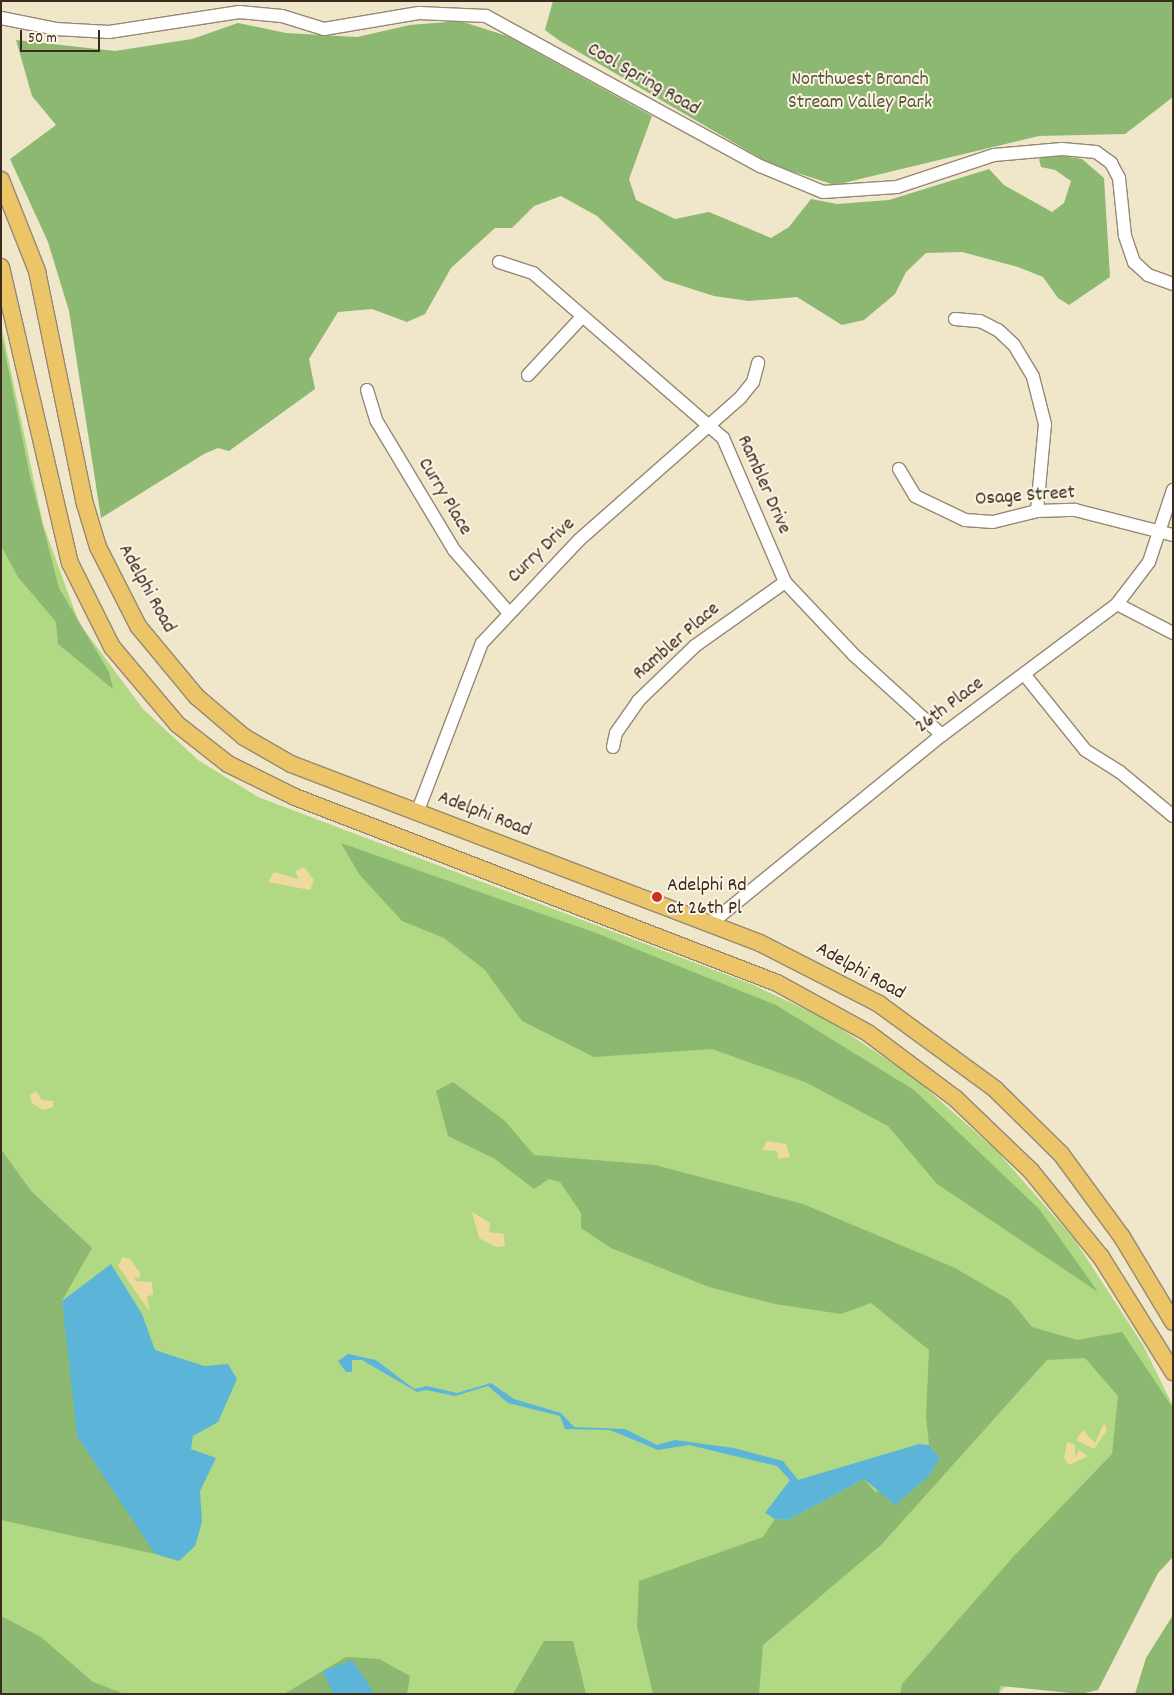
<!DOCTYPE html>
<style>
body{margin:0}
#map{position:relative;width:1174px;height:1695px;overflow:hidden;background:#f0e6c9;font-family:Dekko,sans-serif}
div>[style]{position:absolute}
.green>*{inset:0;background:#b1d883}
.forest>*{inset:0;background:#8cb871}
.sand>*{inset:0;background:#eeda9e}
.water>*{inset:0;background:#5cb5d9}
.roads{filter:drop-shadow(1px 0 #968874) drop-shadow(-1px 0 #968874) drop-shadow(0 1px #968874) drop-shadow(0 -1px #968874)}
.minor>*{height:12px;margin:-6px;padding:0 6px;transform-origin:6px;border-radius:6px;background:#fff}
.major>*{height:16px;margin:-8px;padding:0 8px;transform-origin:8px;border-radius:8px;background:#edc569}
.dots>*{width:14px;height:14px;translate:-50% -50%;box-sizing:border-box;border:2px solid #fcf5e5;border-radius:50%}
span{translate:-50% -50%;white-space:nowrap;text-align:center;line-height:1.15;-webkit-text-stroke:4px #fcf5e5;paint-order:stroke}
.street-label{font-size:20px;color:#3b2a1e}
.park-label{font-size:20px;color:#585637}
.poi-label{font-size:20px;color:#3b2a1e}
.left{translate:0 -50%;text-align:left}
.frame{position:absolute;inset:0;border:2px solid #3b2a1e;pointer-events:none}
.scale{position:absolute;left:20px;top:30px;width:80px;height:22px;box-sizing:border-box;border:2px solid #3b2a1e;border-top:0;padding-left:6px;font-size:15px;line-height:18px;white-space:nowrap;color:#3b2a1e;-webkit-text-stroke:4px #fcf5e5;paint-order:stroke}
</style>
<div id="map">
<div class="green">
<div style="clip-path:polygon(1px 324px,43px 524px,79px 623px,143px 709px,198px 760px,258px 797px,751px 984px,826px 1019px,912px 1076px,996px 1150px,1074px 1239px,1143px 1345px,1173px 1406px,1173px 1511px,998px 1694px,1px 1694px)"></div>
</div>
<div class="forest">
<div style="clip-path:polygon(553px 1px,1173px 1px,1173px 97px,1125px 134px,1039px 136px,835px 185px,772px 165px,560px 41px,545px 30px)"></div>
<div style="clip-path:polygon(460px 21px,507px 36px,652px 116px,629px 179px,636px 200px,675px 219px,709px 212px,771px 238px,789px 227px,811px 199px,837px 204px,889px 200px,989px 169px,1004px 185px,1052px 212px,1064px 203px,1071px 181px,1055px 170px,1041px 167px,1039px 159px,1048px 154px,1082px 159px,1104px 178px,1110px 277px,1069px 305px,1058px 298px,1043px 277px,1018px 267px,962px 252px,926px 253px,906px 272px,895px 294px,864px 320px,842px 325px,797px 297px,749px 301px,714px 296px,664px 280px,597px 216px,561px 196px,534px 206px,512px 228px,495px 228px,451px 268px,425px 314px,407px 322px,372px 309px,338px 312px,309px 359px,315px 389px,229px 451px,218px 448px,204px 454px,101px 518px,69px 311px,48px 242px,10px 159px,56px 125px,32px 96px,16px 40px,115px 51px,192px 39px,238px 23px,286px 33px,357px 37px,410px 25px)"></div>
<div style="clip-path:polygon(1px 333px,30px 476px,59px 588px,109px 672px,113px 689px,58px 644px,56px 622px,18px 577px,1px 546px)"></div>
<div style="clip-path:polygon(341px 843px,596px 933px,776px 1005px,914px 1090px,1039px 1209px,1098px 1292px,937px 1184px,888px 1126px,805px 1082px,712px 1049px,594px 1057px,522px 1021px,485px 970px,444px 938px,402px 921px,359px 874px)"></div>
<div style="clip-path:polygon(453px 1082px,505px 1121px,534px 1155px,655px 1165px,803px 1204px,955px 1268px,1010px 1300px,1032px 1327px,1077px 1340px,1122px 1332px,1173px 1408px,1173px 1557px,1158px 1573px,1098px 1690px,1080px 1694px,1000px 1686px,999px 1694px,900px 1694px,902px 1684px,1014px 1556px,1112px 1454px,1118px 1396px,1085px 1358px,1047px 1360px,881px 1545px,763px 1645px,759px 1694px,653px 1694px,637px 1626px,639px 1581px,763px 1537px,775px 1519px,788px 1520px,864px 1479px,875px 1492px,910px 1488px,929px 1476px,940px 1458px,929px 1445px,926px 1416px,929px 1350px,871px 1303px,841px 1314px,775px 1304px,709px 1287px,611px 1248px,581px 1228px,581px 1213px,560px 1182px,549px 1179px,534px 1189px,495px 1159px,448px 1136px,436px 1091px)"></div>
<div style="clip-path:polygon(1px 1149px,31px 1191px,92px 1248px,62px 1301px,73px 1378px,125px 1503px,155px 1554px,1px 1520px)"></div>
<div style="clip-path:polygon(1173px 1615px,1173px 1694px,1135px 1694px,1146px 1658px)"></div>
<div style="clip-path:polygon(1px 1616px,41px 1637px,93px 1682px,125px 1694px,1px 1694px)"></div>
<div style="clip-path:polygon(544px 1641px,573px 1641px,586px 1694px,513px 1694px)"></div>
<div style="clip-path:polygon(346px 1657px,379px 1659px,410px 1676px,407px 1694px,284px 1694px)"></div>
</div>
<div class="sand">
<div style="clip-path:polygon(304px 867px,314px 880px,310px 890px,268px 882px,274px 872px,299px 879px,295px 871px)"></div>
<div style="clip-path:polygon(36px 1091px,42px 1100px,53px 1101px,53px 1107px,43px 1110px,32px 1103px,30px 1095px)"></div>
<div style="clip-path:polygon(767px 1141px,786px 1144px,790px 1157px,778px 1159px,777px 1151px,762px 1150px)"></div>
<div style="clip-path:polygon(472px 1212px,490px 1223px,489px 1232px,504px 1234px,505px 1246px,496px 1247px,479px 1238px)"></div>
<div style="clip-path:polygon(123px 1257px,130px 1259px,140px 1273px,140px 1278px,134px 1277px,136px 1281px,152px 1282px,153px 1294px,147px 1297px,150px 1312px,118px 1266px)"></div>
<div style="clip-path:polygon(1104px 1423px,1107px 1430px,1094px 1449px,1076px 1440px,1083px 1430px,1095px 1443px)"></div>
<div style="clip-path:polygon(1067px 1442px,1075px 1445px,1075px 1458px,1079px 1450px,1088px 1456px,1069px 1465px,1064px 1458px)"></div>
</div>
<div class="water">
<div style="clip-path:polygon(111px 1264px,142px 1314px,155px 1350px,204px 1366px,228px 1364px,237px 1379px,218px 1422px,193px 1436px,191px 1449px,216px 1458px,200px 1491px,202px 1522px,195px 1546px,179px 1561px,155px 1554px,77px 1436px,62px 1301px)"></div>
<div style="clip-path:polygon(348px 1354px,376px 1360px,414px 1389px,427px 1386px,457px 1393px,491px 1383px,514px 1399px,561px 1413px,574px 1427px,625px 1429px,657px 1445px,675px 1440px,734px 1448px,783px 1461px,798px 1480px,919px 1444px,929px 1445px,940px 1458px,929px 1476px,895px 1505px,864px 1479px,788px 1520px,775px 1519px,765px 1513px,790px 1480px,777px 1466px,689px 1445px,658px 1450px,610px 1430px,565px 1429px,560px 1416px,508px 1403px,488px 1386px,455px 1396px,426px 1390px,417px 1392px,362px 1360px,352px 1360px,352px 1372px,346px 1372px,338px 1361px)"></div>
<div style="clip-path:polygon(352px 1660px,366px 1680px,374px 1694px,333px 1694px,323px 1671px)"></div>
</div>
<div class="roads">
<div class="minor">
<div style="left:1px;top:18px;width:56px;rotate:11.3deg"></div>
<div style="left:56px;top:29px;width:53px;rotate:3.2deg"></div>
<div style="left:109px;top:32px;width:132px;rotate:-8.7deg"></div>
<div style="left:239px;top:12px;width:43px;rotate:5.3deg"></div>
<div style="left:282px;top:16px;width:44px;rotate:17.2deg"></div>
<div style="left:324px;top:29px;width:96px;rotate:-9.6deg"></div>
<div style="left:419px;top:13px;width:67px;rotate:2.6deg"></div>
<div style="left:486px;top:16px;width:312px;rotate:28.7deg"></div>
<div style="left:760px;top:166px;width:68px;rotate:22.4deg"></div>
<div style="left:823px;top:192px;width:74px;rotate:-3.9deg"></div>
<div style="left:897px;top:187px;width:102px;rotate:-18.3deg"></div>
<div style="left:994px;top:155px;width:68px;rotate:-5deg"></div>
<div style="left:1062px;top:149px;width:34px;rotate:5deg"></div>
<div style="left:1096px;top:152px;width:19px;rotate:36deg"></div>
<div style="left:1111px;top:163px;width:17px;rotate:62deg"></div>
<div style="left:1119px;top:178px;width:58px;rotate:84.1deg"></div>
<div style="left:1125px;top:236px;width:28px;rotate:71deg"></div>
<div style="left:1134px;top:262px;width:19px;rotate:43deg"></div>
<div style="left:1148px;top:275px;width:27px;rotate:20deg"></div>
<div style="left:499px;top:262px;width:36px;rotate:18deg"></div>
<div style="left:533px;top:273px;width:252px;rotate:41deg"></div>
<div style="left:723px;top:438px;width:157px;rotate:66.7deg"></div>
<div style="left:785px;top:582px;width:100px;rotate:46.6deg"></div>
<div style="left:854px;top:655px;width:119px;rotate:42.3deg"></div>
<div style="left:955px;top:319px;width:25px;rotate:5deg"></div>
<div style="left:980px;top:321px;width:20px;rotate:27deg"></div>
<div style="left:998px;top:330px;width:22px;rotate:43deg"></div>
<div style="left:1014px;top:345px;width:37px;rotate:59deg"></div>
<div style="left:1033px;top:377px;width:49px;rotate:75.7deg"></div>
<div style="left:1045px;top:424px;width:87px;rotate:95.3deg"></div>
<div style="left:528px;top:375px;width:78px;rotate:-47.1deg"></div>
<div style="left:367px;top:390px;width:31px;rotate:73deg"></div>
<div style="left:376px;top:420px;width:152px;rotate:59deg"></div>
<div style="left:454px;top:550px;width:82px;rotate:48.9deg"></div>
<div style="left:899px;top:469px;width:31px;rotate:59deg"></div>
<div style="left:915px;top:496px;width:55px;rotate:25.6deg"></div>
<div style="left:965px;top:520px;width:28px;rotate:4deg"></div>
<div style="left:993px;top:522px;width:45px;rotate:-14deg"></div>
<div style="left:1037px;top:511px;width:38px;rotate:-2deg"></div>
<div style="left:1075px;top:510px;width:101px;rotate:14.3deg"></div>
<div style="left:1117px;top:604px;width:63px;rotate:27.4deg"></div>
<div style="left:1024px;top:674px;width:97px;rotate:51.2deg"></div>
<div style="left:1085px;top:750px;width:41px;rotate:32.2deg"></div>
<div style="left:1120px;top:772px;width:69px;rotate:39.7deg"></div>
<div style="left:613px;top:747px;width:14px;rotate:-78deg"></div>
<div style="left:616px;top:733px;width:39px;rotate:-55deg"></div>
<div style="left:638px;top:701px;width:79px;rotate:-44deg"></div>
<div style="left:695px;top:646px;width:110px;rotate:-35.4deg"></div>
<div style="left:417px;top:813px;width:182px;rotate:-69.1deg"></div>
<div style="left:482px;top:643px;width:141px;rotate:-46.7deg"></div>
<div style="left:579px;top:540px;width:215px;rotate:-41.4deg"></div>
<div style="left:740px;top:398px;width:21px;rotate:-51deg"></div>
<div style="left:753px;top:382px;width:20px;rotate:-75deg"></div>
<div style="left:710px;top:924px;width:299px;rotate:-39.2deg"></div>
<div style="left:942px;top:735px;width:219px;rotate:-36.8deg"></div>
<div style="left:1117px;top:604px;width:53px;rotate:-52.7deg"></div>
<div style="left:1149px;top:562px;width:76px;rotate:-71.6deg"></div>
</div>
<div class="major">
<div style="left:1px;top:180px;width:98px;rotate:68.4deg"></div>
<div style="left:37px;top:271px;width:238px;rotate:78.4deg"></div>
<div style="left:85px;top:504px;width:45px;rotate:73.2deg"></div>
<div style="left:98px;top:547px;width:89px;rotate:63.1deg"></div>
<div style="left:138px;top:626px;width:92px;rotate:50.3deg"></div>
<div style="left:197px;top:697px;width:62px;rotate:40.4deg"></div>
<div style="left:244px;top:737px;width:54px;rotate:29.9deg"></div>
<div style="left:291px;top:764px;width:502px;rotate:20.89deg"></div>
<div style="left:760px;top:943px;width:134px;rotate:27.1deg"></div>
<div style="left:879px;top:1004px;width:144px;rotate:36.2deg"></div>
<div style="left:995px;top:1089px;width:93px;rotate:44.6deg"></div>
<div style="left:1061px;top:1154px;width:103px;rotate:53.7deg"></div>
<div style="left:1122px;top:1237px;width:99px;rotate:59deg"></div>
<div style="left:1px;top:267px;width:304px;rotate:76.9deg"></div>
<div style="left:70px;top:563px;width:94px;rotate:63.4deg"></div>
<div style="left:112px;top:647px;width:101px;rotate:49.8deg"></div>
<div style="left:177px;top:724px;width:65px;rotate:38.1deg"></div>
<div style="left:228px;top:764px;width:75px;rotate:26.2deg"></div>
<div style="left:295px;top:797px;width:517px;rotate:21.1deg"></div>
<div style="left:777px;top:983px;width:104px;rotate:28.8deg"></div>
<div style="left:868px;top:1033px;width:109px;rotate:36.8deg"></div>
<div style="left:955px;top:1098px;width:105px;rotate:43.8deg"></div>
<div style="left:1031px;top:1171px;width:111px;rotate:50.9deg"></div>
<div style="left:1101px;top:1257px;width:136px;rotate:57.9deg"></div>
</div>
</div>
<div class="dots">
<div style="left:657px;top:897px;background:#c8321e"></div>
</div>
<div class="street-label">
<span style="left:643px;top:80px;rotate:30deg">Cool Spring Road</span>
<span style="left:763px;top:485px;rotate:66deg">Rambler Drive</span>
<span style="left:444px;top:497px;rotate:59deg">Curry Place</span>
<span style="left:1025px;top:497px;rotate:-4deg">Osage Street</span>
<span style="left:542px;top:551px;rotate:-44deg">Curry Drive</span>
<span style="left:146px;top:589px;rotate:61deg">Adelphi Road</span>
<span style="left:677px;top:642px;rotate:-41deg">Rambler Place</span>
<span style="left:950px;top:706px;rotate:-37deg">26th Place</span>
<span style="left:484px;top:815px;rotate:21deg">Adelphi Road</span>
<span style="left:860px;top:972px;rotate:29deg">Adelphi Road</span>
</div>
<div class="park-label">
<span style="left:860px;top:92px">Northwest Branch<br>Stream Valley Park</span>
</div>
<div class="poi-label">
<span class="left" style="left:667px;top:898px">Adelphi Rd<br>at 26th Pl</span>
</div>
<div class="frame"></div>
<div class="scale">50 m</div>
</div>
